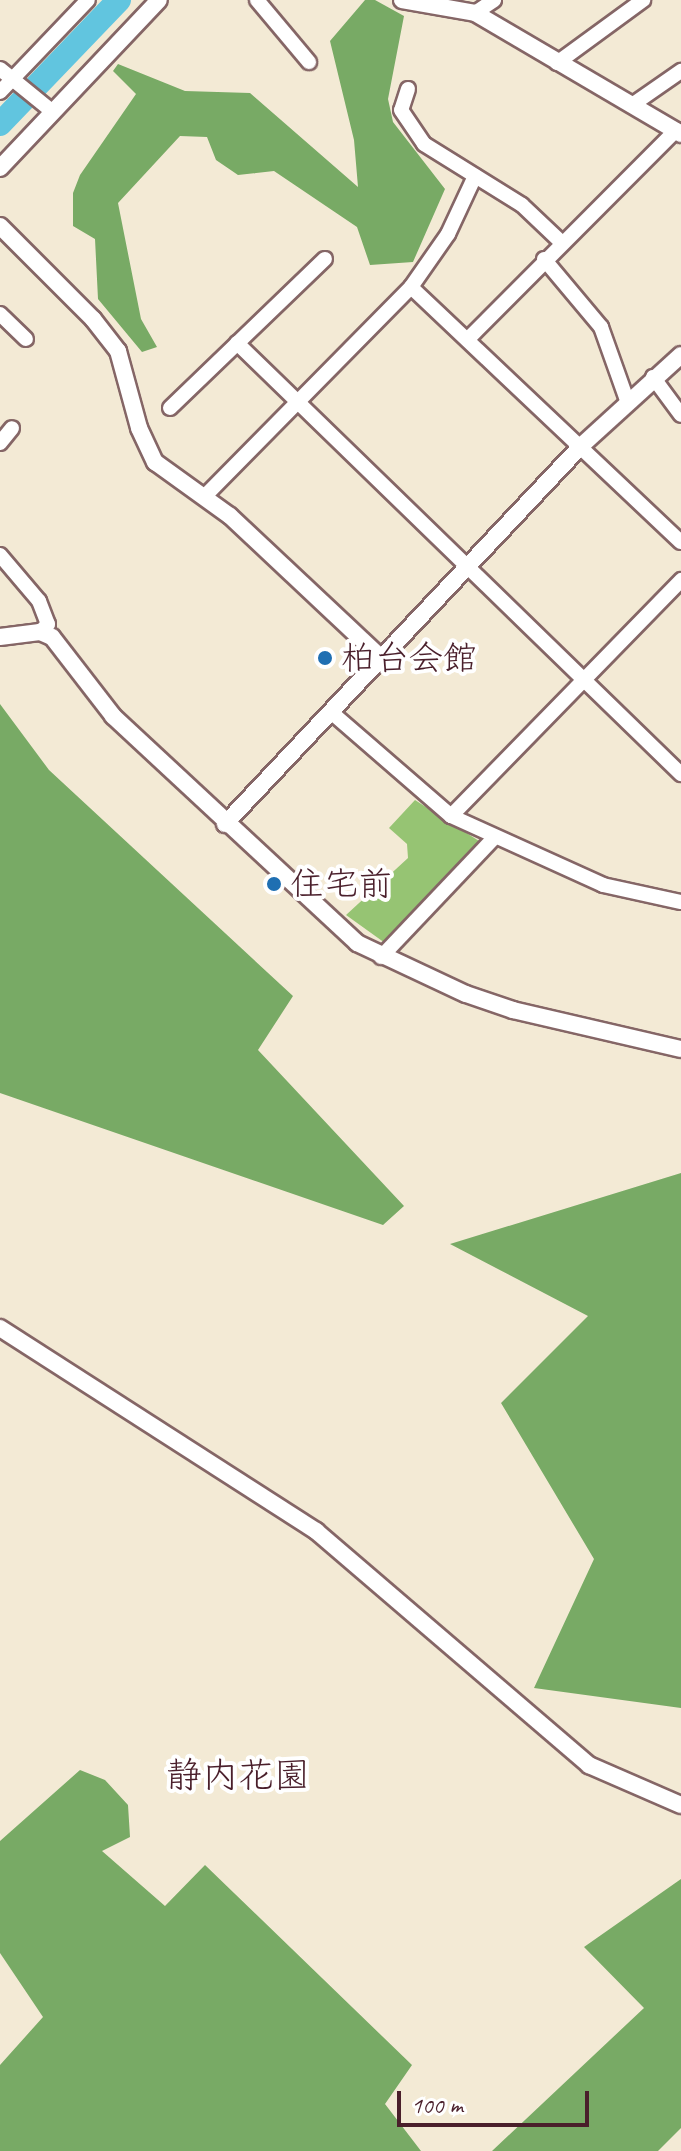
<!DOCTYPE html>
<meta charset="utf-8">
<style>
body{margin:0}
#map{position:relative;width:681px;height:2151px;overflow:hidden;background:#f3ead5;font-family:Caveat,"Klee One",sans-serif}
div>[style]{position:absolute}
.green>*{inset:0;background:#96c473}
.forest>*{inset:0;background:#78aa65}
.river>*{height:24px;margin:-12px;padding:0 12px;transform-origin:12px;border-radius:12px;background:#61c5df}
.roads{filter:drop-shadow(2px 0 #856666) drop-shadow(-2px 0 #856666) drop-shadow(0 2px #856666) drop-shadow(0 -2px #856666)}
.minor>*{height:14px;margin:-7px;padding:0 7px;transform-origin:7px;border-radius:7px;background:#fff}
.tertiary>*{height:16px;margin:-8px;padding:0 8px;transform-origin:8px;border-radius:8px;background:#fff}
.dots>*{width:22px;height:22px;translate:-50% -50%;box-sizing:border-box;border:4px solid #fff;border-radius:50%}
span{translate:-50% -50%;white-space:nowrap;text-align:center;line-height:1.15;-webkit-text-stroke:8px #fff;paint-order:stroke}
.poi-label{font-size:34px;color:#4a1f2b}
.left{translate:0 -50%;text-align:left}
.neighbourhood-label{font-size:36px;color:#4a1f2b}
.scale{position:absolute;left:397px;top:2091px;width:192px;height:36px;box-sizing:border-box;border:4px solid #4a1f2b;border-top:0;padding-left:10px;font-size:24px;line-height:28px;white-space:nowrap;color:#4a1f2b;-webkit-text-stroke:6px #fff;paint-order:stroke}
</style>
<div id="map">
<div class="green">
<div style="clip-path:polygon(415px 800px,479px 841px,385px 943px,346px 915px,408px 858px,407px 844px,389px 828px)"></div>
</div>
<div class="forest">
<div style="clip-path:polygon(365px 0,375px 0,404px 16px,388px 99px,393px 122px,445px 189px,413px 262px,370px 265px,357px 227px,274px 171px,238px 175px,216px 160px,207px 137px,180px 136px,118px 203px,141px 319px,157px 347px,142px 352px,98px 299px,95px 239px,73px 226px,73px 193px,80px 175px,136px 94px,113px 71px,118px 64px,185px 91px,250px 93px,358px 187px,354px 140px,330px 41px)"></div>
<div style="clip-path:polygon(0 704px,49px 770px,293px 996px,258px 1050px,404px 1206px,383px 1225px,0 1093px)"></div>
<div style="clip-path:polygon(681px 1173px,681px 1708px,534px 1688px,594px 1559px,501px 1403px,588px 1316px,450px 1244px)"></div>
<div style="clip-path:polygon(80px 1770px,105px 1780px,128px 1805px,130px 1837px,102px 1851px,165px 1906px,205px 1865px,412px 2065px,385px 2104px,421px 2151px,0 2151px,0 2065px,43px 2017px,0 1953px,0 1841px)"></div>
<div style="clip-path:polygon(681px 1879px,681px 2128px,658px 2151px,492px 2151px,644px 2008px,584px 1947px)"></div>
</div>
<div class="river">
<div style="left:0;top:124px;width:172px;rotate:-46.2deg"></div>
</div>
<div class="roads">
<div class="minor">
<div style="left:257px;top:0;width:81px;rotate:50deg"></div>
<div style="left:475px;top:13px;width:23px;rotate:-34deg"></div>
<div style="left:557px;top:63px;width:107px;rotate:-36.2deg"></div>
<div style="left:0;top:69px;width:68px;rotate:39.1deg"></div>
<div style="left:408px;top:89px;width:22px;rotate:108deg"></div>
<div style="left:401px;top:110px;width:41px;rotate:55.9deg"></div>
<div style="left:424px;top:144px;width:115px;rotate:31.9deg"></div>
<div style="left:522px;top:205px;width:54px;rotate:43.5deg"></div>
<div style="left:0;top:92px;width:127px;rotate:-46.3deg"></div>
<div style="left:632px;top:105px;width:60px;rotate:-34.8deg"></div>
<div style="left:544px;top:259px;width:89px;rotate:50deg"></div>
<div style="left:601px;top:327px;width:77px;rotate:70.4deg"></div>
<div style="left:411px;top:287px;width:371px;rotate:43.4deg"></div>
<div style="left:0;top:314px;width:36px;rotate:44deg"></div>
<div style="left:468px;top:339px;width:295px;rotate:-45.1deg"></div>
<div style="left:237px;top:343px;width:619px;rotate:44.15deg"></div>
<div style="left:653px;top:377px;width:47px;rotate:53.6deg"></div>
<div style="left:170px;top:408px;width:215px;rotate:-43.9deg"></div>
<div style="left:0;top:443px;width:19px;rotate:-51deg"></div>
<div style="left:204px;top:497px;width:295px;rotate:-45.4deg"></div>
<div style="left:411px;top:287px;width:65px;rotate:-55.1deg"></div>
<div style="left:448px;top:234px;width:64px;rotate:-65deg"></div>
<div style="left:0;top:555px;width:60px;rotate:49.7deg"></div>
<div style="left:39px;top:601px;width:25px;rotate:69deg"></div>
<div style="left:48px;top:624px;width:11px;rotate:135deg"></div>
<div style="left:331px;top:712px;width:159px;rotate:40.9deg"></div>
<div style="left:451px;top:816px;width:167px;rotate:24.4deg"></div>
<div style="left:603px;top:885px;width:80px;rotate:12.3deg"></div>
<div style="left:451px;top:816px;width:330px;rotate:-45.7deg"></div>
<div style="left:381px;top:957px;width:164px;rotate:-46.5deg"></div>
</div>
<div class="tertiary">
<div style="left:402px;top:0;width:74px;rotate:10.1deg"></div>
<div style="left:475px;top:13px;width:239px;rotate:30.4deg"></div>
<div style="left:0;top:168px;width:231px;rotate:-46.6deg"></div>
<div style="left:0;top:226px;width:132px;rotate:45deg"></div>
<div style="left:93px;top:319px;width:41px;rotate:52deg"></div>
<div style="left:118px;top:351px;width:80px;rotate:74.7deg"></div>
<div style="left:139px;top:428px;width:38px;rotate:65deg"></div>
<div style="left:155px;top:462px;width:92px;rotate:35.8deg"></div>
<div style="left:230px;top:516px;width:207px;rotate:43.2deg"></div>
<div style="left:0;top:637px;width:40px;rotate:-7.1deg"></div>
<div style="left:40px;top:632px;width:13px;rotate:23deg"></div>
<div style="left:52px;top:637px;width:100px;rotate:52.3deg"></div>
<div style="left:113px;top:716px;width:333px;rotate:42.9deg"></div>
<div style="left:357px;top:943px;width:120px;rotate:25.1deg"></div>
<div style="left:466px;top:994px;width:50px;rotate:18.8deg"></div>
<div style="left:513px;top:1010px;width:172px;rotate:13.1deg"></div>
<div style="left:225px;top:824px;width:519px;rotate:-46.72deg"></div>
<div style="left:581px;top:446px;width:135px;rotate:-42.3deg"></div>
<div style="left:0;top:1328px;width:376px;rotate:32.7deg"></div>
<div style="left:316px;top:1531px;width:360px;rotate:40.6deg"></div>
<div style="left:589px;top:1765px;width:100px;rotate:23.5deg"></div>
</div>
</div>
<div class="dots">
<div style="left:325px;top:658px;background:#1f6fb2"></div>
<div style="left:274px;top:884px;background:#1f6fb2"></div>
</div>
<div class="poi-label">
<span class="left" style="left:341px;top:658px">柏台会館</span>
<span class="left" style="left:290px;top:884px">住宅前</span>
</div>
<div class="neighbourhood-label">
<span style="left:238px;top:1776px">静内花園</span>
</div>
<div class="scale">100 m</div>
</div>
